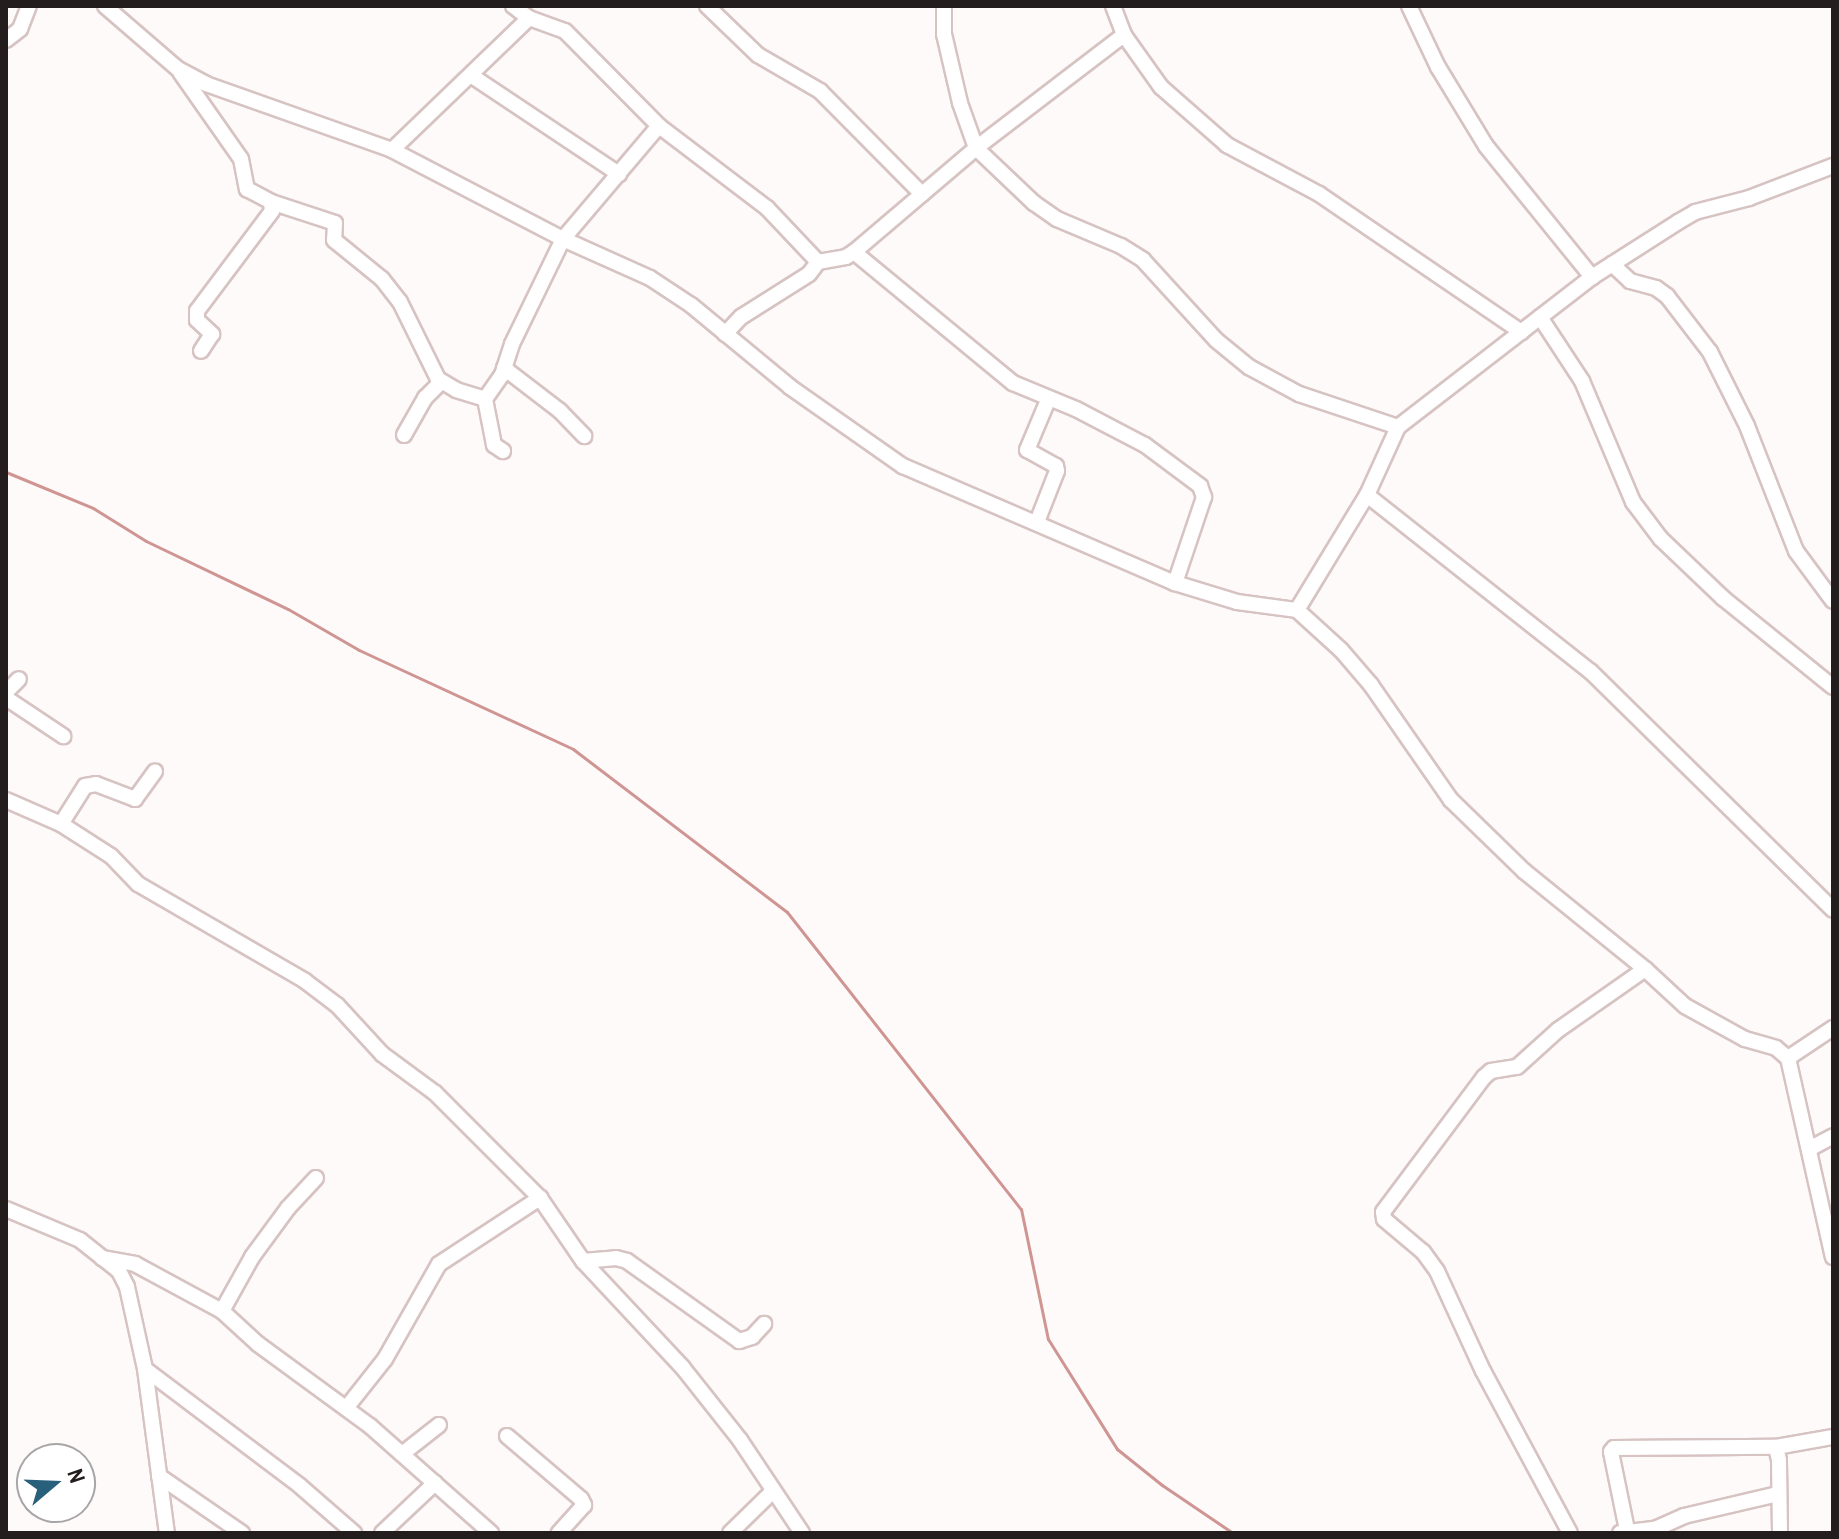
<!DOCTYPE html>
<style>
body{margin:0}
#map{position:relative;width:1839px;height:1539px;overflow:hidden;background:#fefafa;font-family:"Archivo Narrow",sans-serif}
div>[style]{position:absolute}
.stream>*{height:3px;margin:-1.5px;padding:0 1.5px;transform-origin:1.5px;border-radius:1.5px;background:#cf9592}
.roads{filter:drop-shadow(2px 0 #d6c3c2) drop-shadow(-2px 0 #d6c3c2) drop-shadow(0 2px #d6c3c2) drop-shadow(0 -2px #d6c3c2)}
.minor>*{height:14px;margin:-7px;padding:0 7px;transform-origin:7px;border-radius:7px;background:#fff}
span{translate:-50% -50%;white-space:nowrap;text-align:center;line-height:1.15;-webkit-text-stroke:6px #fff;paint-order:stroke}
.frame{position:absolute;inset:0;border:8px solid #241d1d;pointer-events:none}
.north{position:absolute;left:16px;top:1443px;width:80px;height:80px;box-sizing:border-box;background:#fff;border:2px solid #a7a5a5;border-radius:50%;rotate:71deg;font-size:22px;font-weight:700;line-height:32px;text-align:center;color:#241d1d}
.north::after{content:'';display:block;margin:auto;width:28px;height:36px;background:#28607b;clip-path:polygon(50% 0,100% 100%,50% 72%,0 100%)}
</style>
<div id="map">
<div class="stream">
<div style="left:6px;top:472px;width:94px;rotate:22.5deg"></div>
<div style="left:93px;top:508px;width:62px;rotate:31.9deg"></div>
<div style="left:146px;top:541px;width:157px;rotate:25.6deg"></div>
<div style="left:288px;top:609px;width:82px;rotate:30deg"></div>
<div style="left:359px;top:650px;width:236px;rotate:24.8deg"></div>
<div style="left:573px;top:749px;width:269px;rotate:37.3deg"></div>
<div style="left:787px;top:912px;width:378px;rotate:51.8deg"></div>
<div style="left:1021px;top:1209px;width:133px;rotate:78.3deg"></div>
<div style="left:1048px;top:1339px;width:130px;rotate:57.9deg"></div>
<div style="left:1117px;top:1449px;width:58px;rotate:38.7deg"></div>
<div style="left:1162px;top:1485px;width:86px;rotate:34.1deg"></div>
</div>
<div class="roads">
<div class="minor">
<div style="left:105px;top:6px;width:96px;rotate:40.8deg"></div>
<div style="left:178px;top:69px;width:32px;rotate:28deg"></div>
<div style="left:206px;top:84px;width:197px;rotate:19.5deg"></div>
<div style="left:392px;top:150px;width:193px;rotate:27.5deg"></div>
<div style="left:563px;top:239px;width:95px;rotate:24.1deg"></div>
<div style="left:650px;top:278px;width:49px;rotate:33.4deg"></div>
<div style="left:691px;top:305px;width:129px;rotate:39.6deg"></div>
<div style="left:790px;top:387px;width:138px;rotate:35deg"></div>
<div style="left:903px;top:466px;width:296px;rotate:23.3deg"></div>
<div style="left:1175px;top:583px;width:65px;rotate:17deg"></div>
<div style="left:1237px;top:602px;width:61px;rotate:7.6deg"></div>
<div style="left:1297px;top:610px;width:59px;rotate:42.3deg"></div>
<div style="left:1341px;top:650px;width:46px;rotate:49.4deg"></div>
<div style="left:1371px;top:685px;width:140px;rotate:55.2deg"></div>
<div style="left:1451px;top:800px;width:102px;rotate:44.2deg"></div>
<div style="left:1524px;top:871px;width:156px;rotate:39deg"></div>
<div style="left:1645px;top:969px;width:54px;rotate:42.8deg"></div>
<div style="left:1685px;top:1006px;width:68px;rotate:28.8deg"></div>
<div style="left:1745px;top:1039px;width:32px;rotate:16deg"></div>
<div style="left:1776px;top:1048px;width:16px;rotate:40deg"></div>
<div style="left:1788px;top:1058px;width:204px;rotate:77.3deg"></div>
<div style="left:513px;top:6px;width:20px;rotate:37deg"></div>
<div style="left:529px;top:18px;width:38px;rotate:20deg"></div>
<div style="left:565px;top:31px;width:134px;rotate:45.3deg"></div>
<div style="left:659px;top:126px;width:136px;rotate:37.2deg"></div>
<div style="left:767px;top:208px;width:74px;rotate:46.6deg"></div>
<div style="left:707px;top:6px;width:71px;rotate:43.9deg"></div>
<div style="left:758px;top:55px;width:72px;rotate:30.1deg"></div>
<div style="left:820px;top:91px;width:145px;rotate:45.3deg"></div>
<div style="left:944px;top:6px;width:28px;rotate:90deg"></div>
<div style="left:944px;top:34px;width:71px;rotate:76.9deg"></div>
<div style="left:960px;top:103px;width:48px;rotate:70.4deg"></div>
<div style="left:976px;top:148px;width:80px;rotate:43.5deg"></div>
<div style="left:1034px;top:203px;width:28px;rotate:35deg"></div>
<div style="left:1057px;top:219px;width:69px;rotate:22.9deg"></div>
<div style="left:1121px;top:246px;width:26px;rotate:32deg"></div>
<div style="left:1143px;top:260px;width:108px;rotate:47.6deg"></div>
<div style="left:1216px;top:340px;width:43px;rotate:39.3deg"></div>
<div style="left:1249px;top:367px;width:57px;rotate:28.4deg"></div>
<div style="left:1299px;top:394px;width:104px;rotate:18.4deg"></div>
<div style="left:1113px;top:6px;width:31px;rotate:69deg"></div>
<div style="left:1124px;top:35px;width:64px;rotate:54.6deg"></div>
<div style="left:1161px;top:87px;width:88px;rotate:41.3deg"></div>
<div style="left:1227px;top:145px;width:104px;rotate:28deg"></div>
<div style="left:1319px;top:194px;width:245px;rotate:34.3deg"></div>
<div style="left:1409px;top:6px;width:68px;rotate:64.6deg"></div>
<div style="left:1438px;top:67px;width:92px;rotate:58.7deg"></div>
<div style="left:1486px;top:146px;width:169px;rotate:51deg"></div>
<div style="left:6px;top:40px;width:18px;rotate:-38deg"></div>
<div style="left:20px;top:29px;width:25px;rotate:-69deg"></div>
<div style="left:180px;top:72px;width:106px;rotate:55deg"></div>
<div style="left:241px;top:159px;width:31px;rotate:79deg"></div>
<div style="left:247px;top:189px;width:27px;rotate:28deg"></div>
<div style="left:271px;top:202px;width:9px;rotate:84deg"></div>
<div style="left:272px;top:211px;width:125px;rotate:126.9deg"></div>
<div style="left:197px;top:311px;width:9px;rotate:90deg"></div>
<div style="left:197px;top:320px;width:21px;rotate:43deg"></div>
<div style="left:212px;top:334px;width:20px;rotate:123deg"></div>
<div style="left:472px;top:76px;width:177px;rotate:33.7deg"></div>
<div style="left:392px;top:150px;width:190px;rotate:-43.9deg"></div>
<div style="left:271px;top:202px;width:67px;rotate:18.2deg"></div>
<div style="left:335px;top:223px;width:17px;rotate:93deg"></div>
<div style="left:334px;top:240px;width:62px;rotate:39.1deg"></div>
<div style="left:382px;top:279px;width:29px;rotate:52deg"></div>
<div style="left:400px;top:302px;width:86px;rotate:63.7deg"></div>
<div style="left:438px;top:379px;width:21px;rotate:31deg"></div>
<div style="left:456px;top:390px;width:30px;rotate:17deg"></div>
<div style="left:485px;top:399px;width:47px;rotate:78.9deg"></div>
<div style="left:494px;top:445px;width:11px;rotate:34deg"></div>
<div style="left:854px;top:252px;width:206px;rotate:39.5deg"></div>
<div style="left:1013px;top:383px;width:68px;rotate:22.4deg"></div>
<div style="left:1076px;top:409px;width:78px;rotate:27.6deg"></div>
<div style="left:1145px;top:445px;width:69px;rotate:36.7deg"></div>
<div style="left:1200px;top:486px;width:12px;rotate:70deg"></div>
<div style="left:1204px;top:497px;width:91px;rotate:108.6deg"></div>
<div style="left:1612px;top:264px;width:25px;rotate:43deg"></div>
<div style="left:1630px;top:281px;width:27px;rotate:15deg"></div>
<div style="left:1656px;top:288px;width:14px;rotate:36deg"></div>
<div style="left:1667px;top:296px;width:71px;rotate:52.5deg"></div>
<div style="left:1710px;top:352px;width:83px;rotate:63.4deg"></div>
<div style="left:1747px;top:426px;width:134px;rotate:68.6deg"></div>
<div style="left:1796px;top:551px;width:62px;rotate:53.5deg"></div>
<div style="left:1540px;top:317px;width:77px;rotate:56.7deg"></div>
<div style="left:1582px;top:381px;width:131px;rotate:67.1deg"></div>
<div style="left:1633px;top:502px;width:46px;rotate:52.9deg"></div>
<div style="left:1661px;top:539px;width:86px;rotate:43.6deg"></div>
<div style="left:1723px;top:598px;width:141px;rotate:39deg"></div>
<div style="left:725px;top:334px;width:23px;rotate:-47deg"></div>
<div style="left:741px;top:317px;width:80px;rotate:-32.3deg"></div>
<div style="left:809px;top:274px;width:15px;rotate:-53deg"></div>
<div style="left:818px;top:262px;width:28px;rotate:-10deg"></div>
<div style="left:846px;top:257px;width:9px;rotate:-32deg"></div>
<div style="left:854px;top:252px;width:160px;rotate:-40.4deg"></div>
<div style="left:976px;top:148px;width:186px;rotate:-37.4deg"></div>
<div style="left:504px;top:368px;width:71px;rotate:37.5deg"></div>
<div style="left:560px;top:411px;width:35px;rotate:46deg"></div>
<div style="left:485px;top:399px;width:29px;rotate:-55deg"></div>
<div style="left:502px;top:375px;width:33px;rotate:-72deg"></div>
<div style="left:512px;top:344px;width:117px;rotate:-64.1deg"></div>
<div style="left:563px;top:239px;width:148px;rotate:-49.7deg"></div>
<div style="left:404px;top:435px;width:43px;rotate:-60.4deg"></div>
<div style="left:425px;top:398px;width:23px;rotate:-45deg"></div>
<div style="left:1367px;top:495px;width:285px;rotate:38.3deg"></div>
<div style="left:1591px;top:672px;width:339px;rotate:44.5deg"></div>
<div style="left:1037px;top:522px;width:55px;rotate:-68.6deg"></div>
<div style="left:1057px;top:471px;width:5px;rotate:-101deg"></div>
<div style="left:1056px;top:466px;width:33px;rotate:-151deg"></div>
<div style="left:1027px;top:450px;width:54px;rotate:-67.2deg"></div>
<div style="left:1297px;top:610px;width:135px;rotate:-58.7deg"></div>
<div style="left:1367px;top:495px;width:75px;rotate:-65.5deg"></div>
<div style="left:1398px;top:427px;width:245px;rotate:-37.7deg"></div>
<div style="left:1592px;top:277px;width:102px;rotate:-32.6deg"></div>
<div style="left:1678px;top:222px;width:20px;rotate:-30deg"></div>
<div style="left:1695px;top:212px;width:56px;rotate:-14.5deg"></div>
<div style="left:1749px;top:198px;width:90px;rotate:-20.9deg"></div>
<div style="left:6px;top:692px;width:18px;rotate:-45deg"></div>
<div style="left:6px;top:698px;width:69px;rotate:33.7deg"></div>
<div style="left:6px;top:800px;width:60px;rotate:23.6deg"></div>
<div style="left:61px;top:824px;width:59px;rotate:32.6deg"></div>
<div style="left:111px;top:856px;width:39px;rotate:46deg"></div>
<div style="left:138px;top:884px;width:193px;rotate:30.1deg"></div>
<div style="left:305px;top:981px;width:40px;rotate:37deg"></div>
<div style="left:337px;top:1005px;width:67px;rotate:47.4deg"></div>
<div style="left:382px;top:1054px;width:66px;rotate:36.3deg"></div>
<div style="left:435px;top:1093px;width:148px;rotate:45deg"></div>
<div style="left:540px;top:1198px;width:76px;rotate:55.7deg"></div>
<div style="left:583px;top:1261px;width:146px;rotate:46.9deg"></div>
<div style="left:683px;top:1368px;width:92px;rotate:51.6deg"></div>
<div style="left:740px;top:1440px;width:112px;rotate:56.3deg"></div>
<div style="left:61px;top:824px;width:45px;rotate:-57.7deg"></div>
<div style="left:85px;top:786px;width:11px;rotate:-10deg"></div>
<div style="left:96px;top:784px;width:42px;rotate:21deg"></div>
<div style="left:135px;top:799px;width:34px;rotate:-54deg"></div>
<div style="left:1788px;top:1058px;width:54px;rotate:-33.7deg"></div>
<div style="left:1809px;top:1149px;width:27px;rotate:-28deg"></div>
<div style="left:6px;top:1209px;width:80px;rotate:22.7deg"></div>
<div style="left:80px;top:1240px;width:50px;rotate:38.5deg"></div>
<div style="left:119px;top:1271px;width:18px;rotate:63deg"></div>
<div style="left:127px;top:1287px;width:84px;rotate:77.6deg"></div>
<div style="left:145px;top:1369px;width:165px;rotate:82.4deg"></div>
<div style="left:102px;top:1258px;width:34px;rotate:10deg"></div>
<div style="left:135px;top:1264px;width:99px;rotate:28.4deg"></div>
<div style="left:222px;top:1311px;width:49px;rotate:42.5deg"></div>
<div style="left:258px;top:1344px;width:139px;rotate:36.2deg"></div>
<div style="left:370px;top:1426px;width:162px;rotate:41.5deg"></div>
<div style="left:583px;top:1261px;width:33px;rotate:-5deg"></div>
<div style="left:616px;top:1258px;width:11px;rotate:15deg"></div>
<div style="left:627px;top:1261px;width:138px;rotate:35.5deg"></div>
<div style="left:739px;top:1341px;width:14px;rotate:-17deg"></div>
<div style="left:752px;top:1337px;width:18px;rotate:-47deg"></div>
<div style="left:222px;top:1311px;width:62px;rotate:-60.9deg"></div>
<div style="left:252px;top:1257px;width:61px;rotate:-53.7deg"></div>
<div style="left:288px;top:1208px;width:41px;rotate:-47deg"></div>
<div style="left:145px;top:1369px;width:194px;rotate:37deg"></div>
<div style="left:300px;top:1486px;width:72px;rotate:41deg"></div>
<div style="left:347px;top:1407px;width:61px;rotate:-51.6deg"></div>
<div style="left:385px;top:1359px;width:109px;rotate:-60.4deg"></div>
<div style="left:439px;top:1264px;width:121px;rotate:-33.2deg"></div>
<div style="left:507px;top:1436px;width:97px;rotate:40.4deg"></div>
<div style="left:581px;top:1499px;width:7px;rotate:63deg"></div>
<div style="left:584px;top:1505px;width:38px;rotate:132deg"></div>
<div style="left:402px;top:1454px;width:47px;rotate:-38.1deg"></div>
<div style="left:159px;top:1476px;width:101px;rotate:34.5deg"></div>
<div style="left:1627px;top:1530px;width:80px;rotate:-101.6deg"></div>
<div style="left:1611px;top:1452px;width:5px;rotate:-53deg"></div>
<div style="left:1614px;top:1448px;width:162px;rotate:-0.4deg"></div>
<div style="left:382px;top:1533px;width:73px;rotate:-43.3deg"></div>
<div style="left:730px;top:1533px;width:59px;rotate:-44.3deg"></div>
<div style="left:1570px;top:1533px;width:184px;rotate:-118.2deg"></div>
<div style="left:1483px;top:1371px;width:110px;rotate:-114.7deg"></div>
<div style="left:1437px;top:1271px;width:24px;rotate:-126deg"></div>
<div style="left:1423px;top:1252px;width:51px;rotate:-139.8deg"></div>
<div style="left:1384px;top:1219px;width:7px;rotate:-98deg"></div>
<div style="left:1383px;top:1212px;width:169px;rotate:-53.2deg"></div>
<div style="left:1484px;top:1077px;width:9px;rotate:-41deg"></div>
<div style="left:1491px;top:1071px;width:26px;rotate:-9deg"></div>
<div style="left:1517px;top:1067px;width:55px;rotate:-42.1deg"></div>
<div style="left:1558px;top:1030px;width:106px;rotate:-35deg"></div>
<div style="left:1620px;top:1533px;width:35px;rotate:-7deg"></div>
<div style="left:1655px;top:1529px;width:32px;rotate:-24deg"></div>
<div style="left:1684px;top:1516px;width:97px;rotate:-13.2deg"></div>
<div style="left:1780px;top:1533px;width:73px;rotate:-90.8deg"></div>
<div style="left:1779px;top:1460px;width:13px;rotate:-103deg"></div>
<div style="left:1776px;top:1447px;width:58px;rotate:-10deg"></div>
</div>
</div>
<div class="frame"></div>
<div class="north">N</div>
</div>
